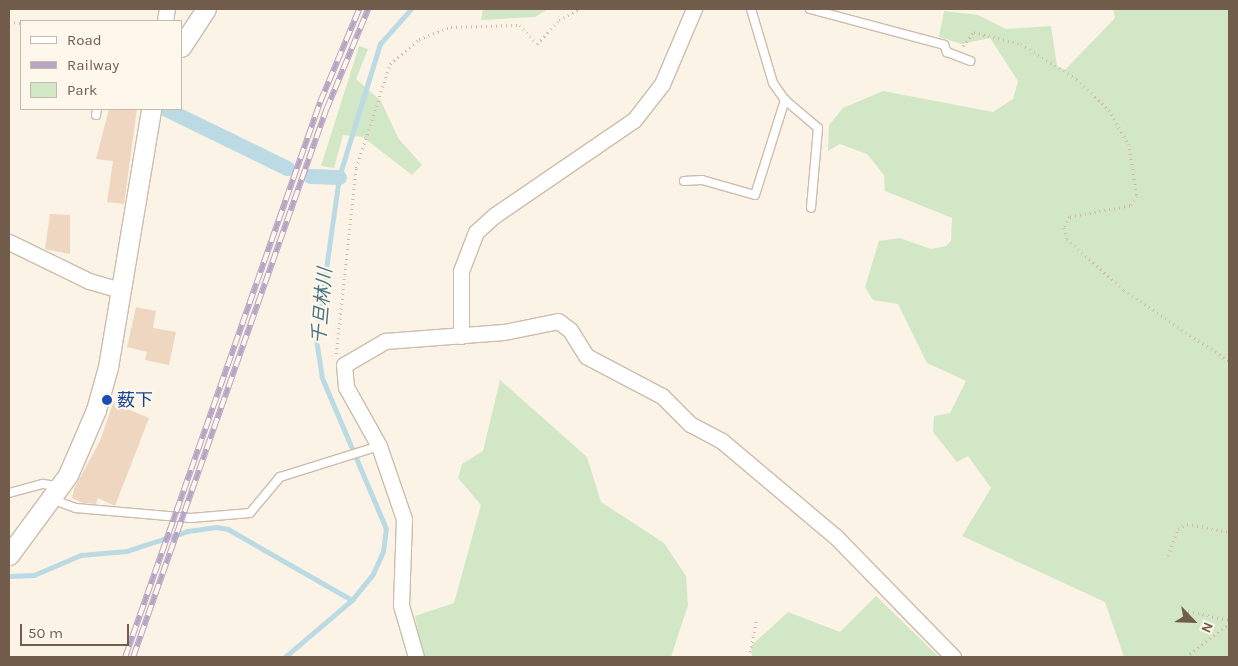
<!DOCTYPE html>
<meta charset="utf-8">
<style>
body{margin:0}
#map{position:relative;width:1238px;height:666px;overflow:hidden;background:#fbf4e6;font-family:Karla,"Noto Sans JP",sans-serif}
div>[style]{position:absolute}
.green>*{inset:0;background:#d1e7c5}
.stream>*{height:4.5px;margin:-2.25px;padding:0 2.25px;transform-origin:2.25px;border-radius:2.25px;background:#bcdae3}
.canal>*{height:15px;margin:-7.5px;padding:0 7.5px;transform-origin:7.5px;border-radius:7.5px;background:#bcdae3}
.building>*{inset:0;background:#eed6c0}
.path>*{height:2.5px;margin-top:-1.25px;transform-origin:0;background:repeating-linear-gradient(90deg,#d3b9a3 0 1px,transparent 0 5px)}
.roads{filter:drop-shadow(1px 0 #ccbdad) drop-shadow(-1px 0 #ccbdad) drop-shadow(0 1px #ccbdad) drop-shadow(0 -1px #ccbdad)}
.service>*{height:8px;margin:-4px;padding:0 4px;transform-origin:4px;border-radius:4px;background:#fff}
.minor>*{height:15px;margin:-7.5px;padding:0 7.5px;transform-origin:7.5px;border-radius:7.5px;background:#fff}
.tertiary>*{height:19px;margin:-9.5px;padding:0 9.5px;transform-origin:9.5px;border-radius:9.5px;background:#fff}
.rail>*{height:5.5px;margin-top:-2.75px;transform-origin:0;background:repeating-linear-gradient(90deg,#fef8ec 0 11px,#b8a5c3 0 22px);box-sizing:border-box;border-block:1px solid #b8a5c3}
.dots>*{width:14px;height:14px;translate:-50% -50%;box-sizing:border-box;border:2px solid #fef8ec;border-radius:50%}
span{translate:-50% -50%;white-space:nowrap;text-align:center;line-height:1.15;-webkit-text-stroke:4px #fef8ec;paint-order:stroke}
.transit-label{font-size:18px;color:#164399}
.left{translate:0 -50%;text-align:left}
.water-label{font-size:19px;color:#487584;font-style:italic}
.frame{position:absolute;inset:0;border:10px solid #725d4d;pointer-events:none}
.legend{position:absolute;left:20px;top:20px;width:162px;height:90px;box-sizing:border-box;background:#fef8ec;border:1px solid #c6baac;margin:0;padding:6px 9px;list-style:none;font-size:15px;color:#725d4d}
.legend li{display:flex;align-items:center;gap:10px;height:25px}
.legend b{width:25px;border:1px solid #c6baac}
.north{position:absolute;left:1168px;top:596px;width:50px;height:50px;-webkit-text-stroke:4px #fef8ec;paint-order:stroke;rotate:114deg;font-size:14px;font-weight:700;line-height:20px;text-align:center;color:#725d4d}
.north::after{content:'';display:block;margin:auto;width:18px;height:22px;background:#725d4d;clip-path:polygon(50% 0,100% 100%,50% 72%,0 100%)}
.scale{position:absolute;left:20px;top:624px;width:109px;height:22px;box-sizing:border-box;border:2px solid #725d4d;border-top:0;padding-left:6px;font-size:15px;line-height:18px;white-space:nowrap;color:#725d4d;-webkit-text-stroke:4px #fef8ec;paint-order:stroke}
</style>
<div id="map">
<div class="green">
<div style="clip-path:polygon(483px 9px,548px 9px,535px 17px,481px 20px)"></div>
<div style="clip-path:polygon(1113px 9px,1229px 9px,1229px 657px,1124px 657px,1105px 602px,962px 536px,991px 488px,968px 456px,957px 462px,933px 432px,934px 416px,950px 413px,966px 381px,927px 363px,898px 304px,873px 300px,865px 287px,879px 241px,900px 238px,931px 249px,946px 246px,951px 241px,952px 218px,885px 191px,884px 175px,867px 154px,840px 144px,828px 151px,829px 125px,843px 108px,883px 91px,993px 112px,1013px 99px,1018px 81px,990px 38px,962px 44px,939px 37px,944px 11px,978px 15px,1006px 29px,1051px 26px,1057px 66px,1065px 70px,1115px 18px)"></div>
<div style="clip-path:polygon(359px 46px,368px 49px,356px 79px,381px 101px,398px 138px,422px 165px,412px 175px,363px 137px,343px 135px,334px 168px,321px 166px)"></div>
<div style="clip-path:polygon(500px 380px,587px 457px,601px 502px,664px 543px,686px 576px,688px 605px,671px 657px,423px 657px,415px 616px,454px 603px,481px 505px,458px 478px,462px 464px,483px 451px)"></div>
<div style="clip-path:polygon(876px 596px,939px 657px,752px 657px,751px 646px,788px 612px,840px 632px)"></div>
</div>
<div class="stream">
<div style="left:9px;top:576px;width:25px;rotate:-2deg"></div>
<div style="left:34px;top:575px;width:51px;rotate:-23.1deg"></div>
<div style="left:81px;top:555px;width:46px;rotate:-5deg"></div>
<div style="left:127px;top:551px;width:64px;rotate:-18.2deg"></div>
<div style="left:188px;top:531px;width:28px;rotate:-8deg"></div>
<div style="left:216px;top:527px;width:12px;rotate:9deg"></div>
<div style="left:228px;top:529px;width:143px;rotate:29.8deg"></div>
<div style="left:285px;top:657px;width:88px;rotate:-40.4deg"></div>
<div style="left:352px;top:600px;width:33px;rotate:-51deg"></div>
<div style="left:373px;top:574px;width:24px;rotate:-66deg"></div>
<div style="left:383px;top:552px;width:23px;rotate:-83deg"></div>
<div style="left:386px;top:529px;width:164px;rotate:-113deg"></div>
<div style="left:322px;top:378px;width:39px;rotate:-99deg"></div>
<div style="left:316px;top:339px;width:164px;rotate:-81.9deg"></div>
<div style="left:339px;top:177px;width:139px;rotate:-72.9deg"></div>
<div style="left:380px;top:44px;width:47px;rotate:-48.5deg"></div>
</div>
<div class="canal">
<div style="left:166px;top:109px;width:135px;rotate:26deg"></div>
<div style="left:310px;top:176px;width:29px;rotate:2deg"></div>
</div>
<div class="building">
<div style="clip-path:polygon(109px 109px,137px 109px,124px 204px,107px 202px,113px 161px,96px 159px)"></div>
<div style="clip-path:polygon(50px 214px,70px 215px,70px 254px,45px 249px)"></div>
<div style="clip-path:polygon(136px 307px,156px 311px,153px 328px,176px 332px,169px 365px,145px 360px,147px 352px,127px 347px)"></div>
<div style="clip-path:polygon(113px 403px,149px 418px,115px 506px,98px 498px,96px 504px,83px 503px,72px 498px,74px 489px,100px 441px)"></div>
</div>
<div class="path">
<div style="left:9px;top:22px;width:12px;rotate:5deg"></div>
<div style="left:963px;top:46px;width:18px;rotate:-52deg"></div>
<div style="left:974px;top:32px;width:49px;rotate:14.3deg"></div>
<div style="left:1021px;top:44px;width:66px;rotate:32deg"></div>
<div style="left:1077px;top:79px;width:45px;rotate:44.1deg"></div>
<div style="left:1109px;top:110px;width:39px;rotate:60deg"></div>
<div style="left:1129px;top:144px;width:53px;rotate:81.3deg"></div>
<div style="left:1137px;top:196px;width:12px;rotate:125deg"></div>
<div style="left:1130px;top:206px;width:61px;rotate:169.6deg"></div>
<div style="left:1070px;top:217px;width:13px;rotate:119deg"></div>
<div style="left:1064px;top:228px;width:11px;rotate:75deg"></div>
<div style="left:1067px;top:239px;width:76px;rotate:41.8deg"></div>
<div style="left:1124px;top:290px;width:127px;rotate:34.1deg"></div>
<div style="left:336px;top:354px;width:187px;rotate:-83.9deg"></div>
<div style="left:356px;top:168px;width:109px;rotate:-71.9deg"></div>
<div style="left:390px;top:64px;width:38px;rotate:-41deg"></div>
<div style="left:419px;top:39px;width:34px;rotate:-21deg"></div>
<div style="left:451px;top:27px;width:69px;rotate:-1.7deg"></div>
<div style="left:520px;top:25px;width:25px;rotate:48deg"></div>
<div style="left:537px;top:44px;width:33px;rotate:-47deg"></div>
<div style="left:559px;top:20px;width:23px;rotate:-29deg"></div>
<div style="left:1168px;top:556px;width:29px;rotate:-70deg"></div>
<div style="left:1178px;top:529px;width:10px;rotate:-29deg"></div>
<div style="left:1187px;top:524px;width:43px;rotate:10.8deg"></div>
<div style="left:1188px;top:611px;width:42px;rotate:12.4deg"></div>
<div style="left:749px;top:657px;width:38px;rotate:-79deg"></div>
<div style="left:1186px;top:657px;width:54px;rotate:-37.5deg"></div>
</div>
<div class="roads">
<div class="service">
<div style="left:751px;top:9px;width:77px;rotate:73.4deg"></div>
<div style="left:773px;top:83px;width:21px;rotate:55deg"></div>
<div style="left:785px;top:100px;width:43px;rotate:40.3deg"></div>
<div style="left:818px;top:128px;width:80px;rotate:95deg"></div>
<div style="left:810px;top:9px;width:139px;rotate:15deg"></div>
<div style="left:944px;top:45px;width:8px;rotate:67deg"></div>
<div style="left:947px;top:52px;width:25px;rotate:21deg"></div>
<div style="left:96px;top:115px;width:6px;rotate:-81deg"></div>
<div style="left:684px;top:181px;width:18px;rotate:-3deg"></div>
<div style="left:702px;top:180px;width:55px;rotate:15.8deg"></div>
<div style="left:755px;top:195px;width:100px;rotate:-72.5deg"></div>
<div style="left:9px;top:493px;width:35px;rotate:-15deg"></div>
<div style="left:43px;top:484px;width:15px;rotate:8deg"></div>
<div style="left:51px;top:499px;width:27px;rotate:20deg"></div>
<div style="left:76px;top:508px;width:115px;rotate:5deg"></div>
<div style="left:191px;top:518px;width:59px;rotate:-4.8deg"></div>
<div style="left:250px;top:513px;width:47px;rotate:-50.2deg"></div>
<div style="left:280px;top:477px;width:104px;rotate:-17.4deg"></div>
</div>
<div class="minor">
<div style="left:165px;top:21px;width:12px;rotate:-81deg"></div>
<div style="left:9px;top:242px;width:89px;rotate:26deg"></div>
<div style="left:89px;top:281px;width:33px;rotate:16deg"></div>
<div style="left:461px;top:336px;width:65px;rotate:-90deg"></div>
<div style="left:461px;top:271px;width:42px;rotate:-69deg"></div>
<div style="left:476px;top:232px;width:25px;rotate:-42deg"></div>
<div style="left:495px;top:215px;width:168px;rotate:-34.4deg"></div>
<div style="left:634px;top:120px;width:46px;rotate:-52.1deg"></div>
<div style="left:662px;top:84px;width:82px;rotate:-66.9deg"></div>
<div style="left:416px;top:657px;width:54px;rotate:-106.1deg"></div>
<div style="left:401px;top:605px;width:86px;rotate:-88deg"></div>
<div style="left:404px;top:519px;width:77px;rotate:-108.9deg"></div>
<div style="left:379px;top:446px;width:68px;rotate:-119.2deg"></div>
<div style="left:346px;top:387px;width:22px;rotate:-95deg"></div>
<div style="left:344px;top:365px;width:48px;rotate:-30.3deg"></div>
<div style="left:385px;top:341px;width:119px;rotate:-4.3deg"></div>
<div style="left:504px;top:332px;width:55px;rotate:-11.5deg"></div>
<div style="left:558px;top:321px;width:15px;rotate:37deg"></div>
<div style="left:570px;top:330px;width:31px;rotate:58deg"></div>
<div style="left:586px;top:356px;width:86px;rotate:27.8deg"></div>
<div style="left:662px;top:396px;width:40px;rotate:45deg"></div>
<div style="left:690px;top:424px;width:36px;rotate:28deg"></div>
<div style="left:722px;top:441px;width:148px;rotate:40.1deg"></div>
<div style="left:835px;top:536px;width:169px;rotate:45.7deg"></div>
</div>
<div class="tertiary">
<div style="left:181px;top:47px;width:45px;rotate:-56.7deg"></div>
<div style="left:9px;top:555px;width:99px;rotate:-53.6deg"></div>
<div style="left:68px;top:475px;width:71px;rotate:-66.7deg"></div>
<div style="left:96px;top:410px;width:45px;rotate:-74.4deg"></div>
<div style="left:108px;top:367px;width:262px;rotate:-80.5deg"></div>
</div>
</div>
<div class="rail">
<div style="left:125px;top:657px;width:588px;rotate:-70.64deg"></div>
<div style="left:320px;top:102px;width:101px;rotate:-67.2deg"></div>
<div style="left:133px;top:657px;width:580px;rotate:-70.57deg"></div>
<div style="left:326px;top:110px;width:109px;rotate:-67.4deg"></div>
</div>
<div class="dots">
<div style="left:107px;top:400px;background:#1a4fb4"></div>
</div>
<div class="transit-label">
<span class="left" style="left:117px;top:400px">薮下</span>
</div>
<div class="water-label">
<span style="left:323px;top:306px;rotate:-85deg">千旦林川</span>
</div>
<div class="frame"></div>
<ul class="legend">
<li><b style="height:6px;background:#fff"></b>Road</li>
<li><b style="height:6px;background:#b8a5c3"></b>Railway</li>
<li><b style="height:14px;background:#d1e7c5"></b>Park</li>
</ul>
<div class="north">N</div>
<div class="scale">50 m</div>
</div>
